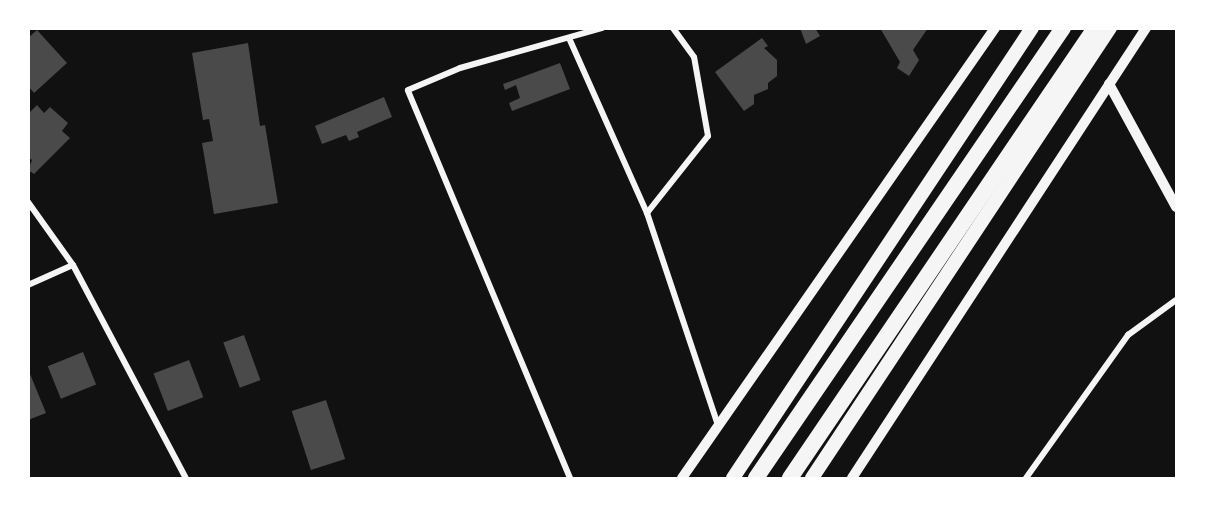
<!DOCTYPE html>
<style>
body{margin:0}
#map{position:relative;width:1205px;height:507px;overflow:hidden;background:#111;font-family:"Public Sans",sans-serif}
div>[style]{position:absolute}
.building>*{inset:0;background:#4a4a4a;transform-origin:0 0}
.minor>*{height:6px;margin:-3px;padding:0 3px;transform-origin:3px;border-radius:3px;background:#f5f5f5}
.tertiary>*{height:10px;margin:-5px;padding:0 5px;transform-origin:5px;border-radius:5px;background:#f5f5f5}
.primary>*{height:14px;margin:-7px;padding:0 7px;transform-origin:7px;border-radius:7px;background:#f5f5f5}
.motorway>*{height:16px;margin:-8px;padding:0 8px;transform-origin:8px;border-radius:8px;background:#f5f5f5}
span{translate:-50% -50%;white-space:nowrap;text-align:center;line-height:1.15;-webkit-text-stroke:4.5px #fff;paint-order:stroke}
.frame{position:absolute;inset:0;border:30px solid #fff;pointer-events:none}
</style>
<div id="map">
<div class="building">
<div style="clip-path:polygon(800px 28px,815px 28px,820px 36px,806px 44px)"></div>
<div style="clip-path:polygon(880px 28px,928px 28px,913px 50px,919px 60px,909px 76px,897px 68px,900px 62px)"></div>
<div style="clip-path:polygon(37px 30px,67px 63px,34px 93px,28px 86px,28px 38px)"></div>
<div style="clip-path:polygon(762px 38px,768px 46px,764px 48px,777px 60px,777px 76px,768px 83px,768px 89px,754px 95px,754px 104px,744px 111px,715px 72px)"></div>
<div style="clip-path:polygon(248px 43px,260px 126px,265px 125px,278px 203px,214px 214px,202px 143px,213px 141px,209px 119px,203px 120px,192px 53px)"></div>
<div style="clip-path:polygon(560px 63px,570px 89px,512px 111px,509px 103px,520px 98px,516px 85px,505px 90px,503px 84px)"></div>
<div style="clip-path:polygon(384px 97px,392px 117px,357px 132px,359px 137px,349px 141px,346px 135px,322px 144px,315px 126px)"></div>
<div style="clip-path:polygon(37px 105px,44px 113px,50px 107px,68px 123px,62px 131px,70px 138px,34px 174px,28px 170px,32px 160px,28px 157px,28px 114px)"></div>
<div style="left:244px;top:335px;width:48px;height:22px;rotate:70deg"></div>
<div style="left:83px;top:352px;width:35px;height:38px;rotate:68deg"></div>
<div style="left:189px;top:360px;width:40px;height:38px;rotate:69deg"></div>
<div style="clip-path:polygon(28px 369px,46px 413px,28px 420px)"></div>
<div style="left:326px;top:400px;width:62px;height:36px;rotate:72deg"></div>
</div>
<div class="minor">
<div style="left:569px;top:38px;width:192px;rotate:66deg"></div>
<div style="left:647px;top:213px;width:224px;rotate:71.5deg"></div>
<div style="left:28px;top:202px;width:77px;rotate:54.5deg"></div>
<div style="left:73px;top:265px;width:241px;rotate:62.1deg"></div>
<div style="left:647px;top:213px;width:98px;rotate:-51.6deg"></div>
<div style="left:708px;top:136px;width:80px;rotate:-100deg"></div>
<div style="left:694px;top:57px;width:36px;rotate:-126deg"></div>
<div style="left:28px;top:285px;width:49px;rotate:-24deg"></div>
<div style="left:570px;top:478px;width:420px;rotate:-112.7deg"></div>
<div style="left:408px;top:90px;width:56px;rotate:-22.9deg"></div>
<div style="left:460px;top:68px;width:148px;rotate:-15.7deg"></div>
<div style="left:1026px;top:478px;width:176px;rotate:-54.5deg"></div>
<div style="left:1128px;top:335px;width:59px;rotate:-36.1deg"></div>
</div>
<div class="tertiary">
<div style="left:1109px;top:84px;width:140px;rotate:61.4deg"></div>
<div style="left:682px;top:478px;width:548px;rotate:-55.18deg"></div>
<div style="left:852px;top:478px;width:538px;rotate:-56.84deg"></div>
</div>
<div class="primary">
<div style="left:733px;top:478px;width:540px;rotate:-56.4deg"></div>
<div style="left:812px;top:478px;width:540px;rotate:-56.49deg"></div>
</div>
<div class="motorway">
<div style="left:756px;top:478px;width:545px;rotate:-55.7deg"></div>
<div style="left:790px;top:478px;width:544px;rotate:-55.87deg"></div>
</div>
<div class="frame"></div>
</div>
